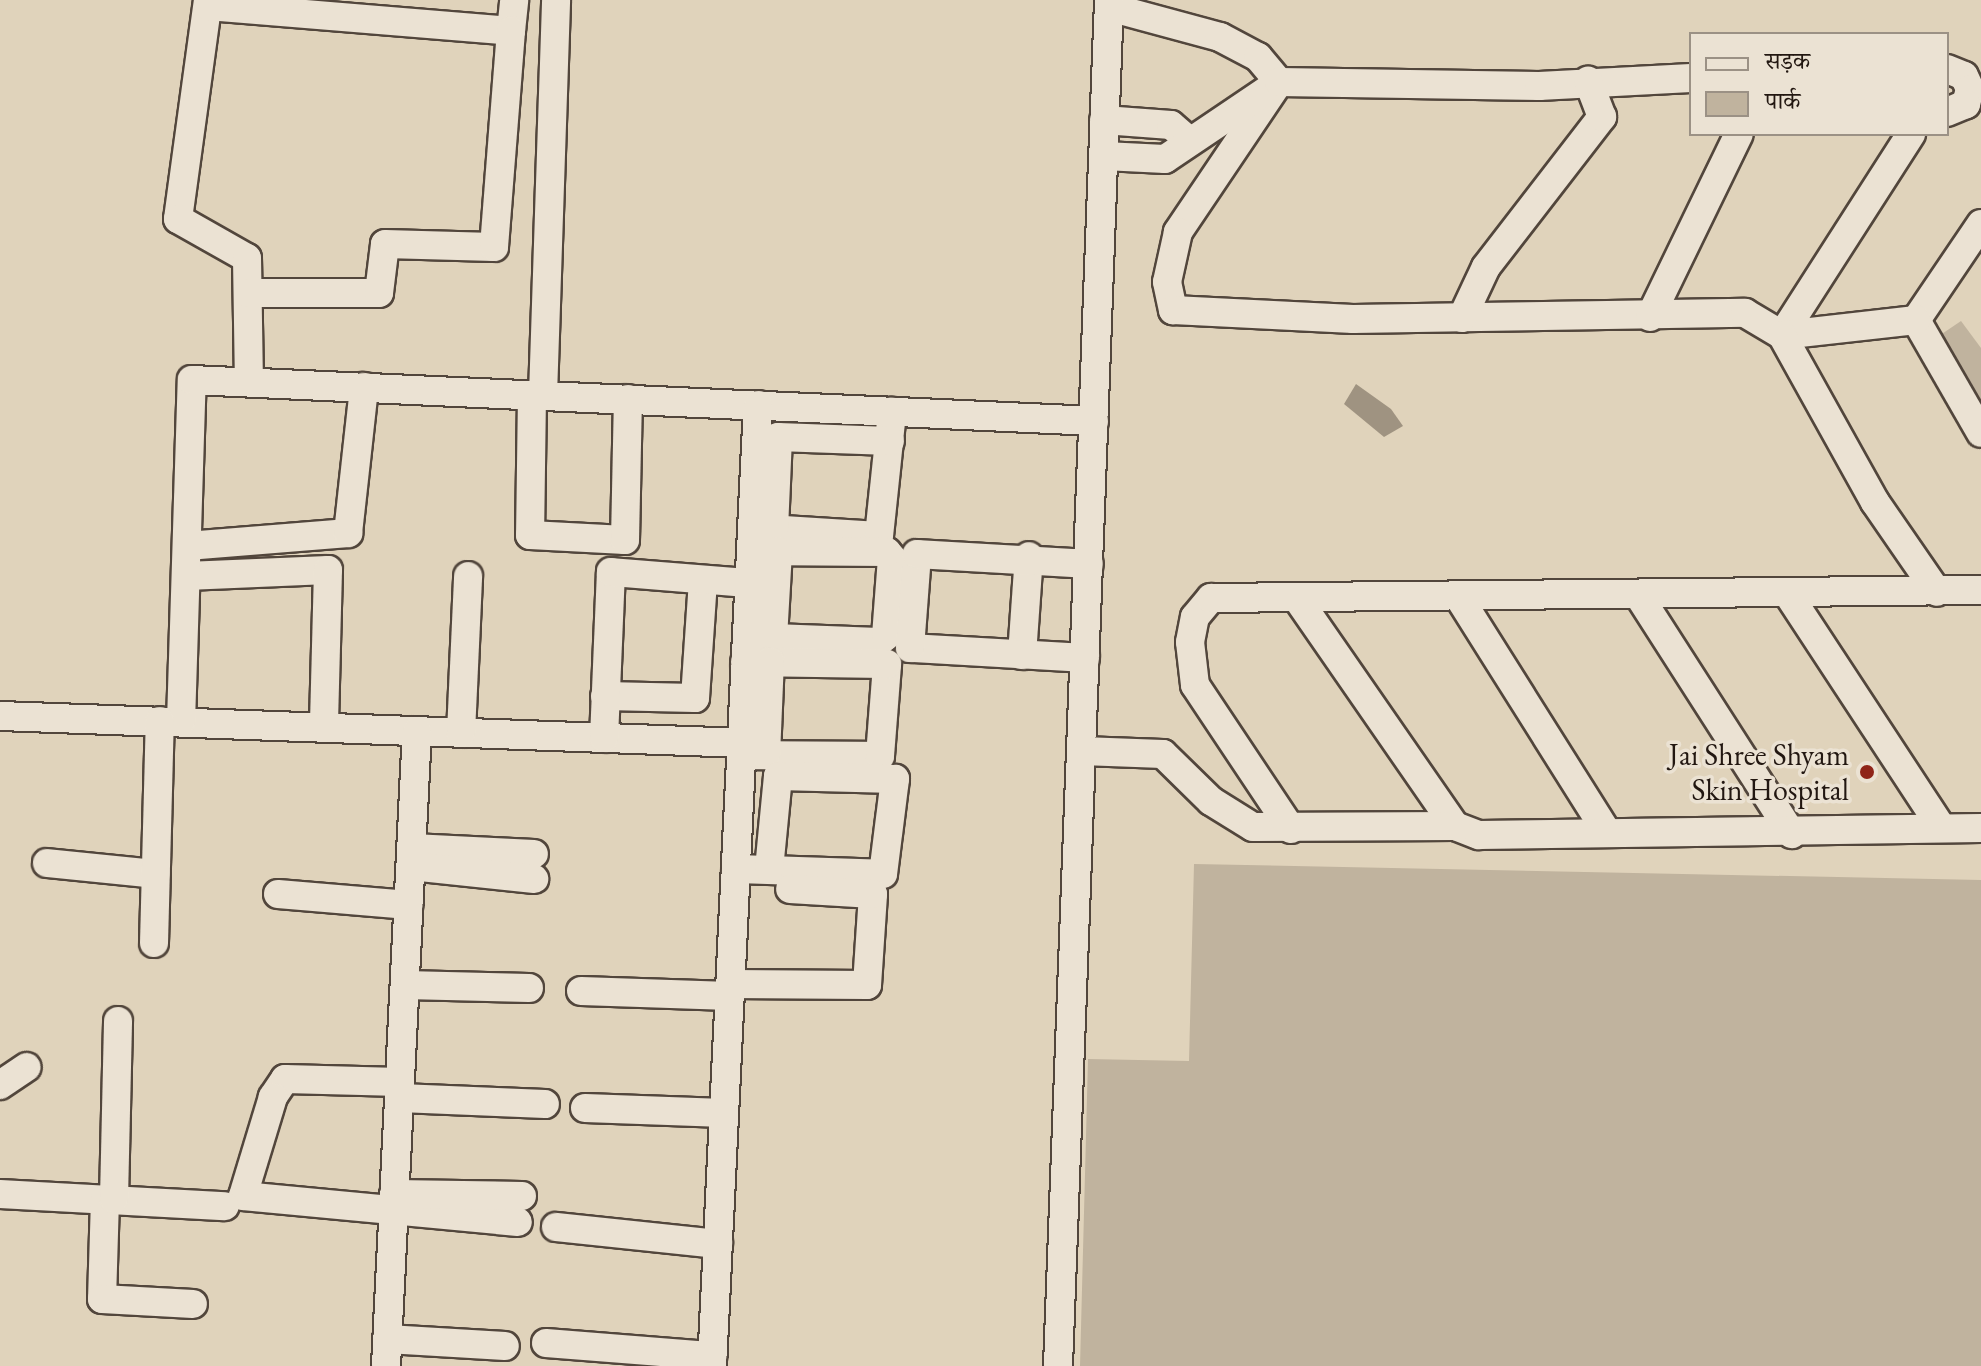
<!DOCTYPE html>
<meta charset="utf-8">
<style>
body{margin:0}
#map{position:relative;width:1981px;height:1366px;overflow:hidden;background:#e0d3bb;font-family:"EB Garamond","Noto Serif Devanagari",serif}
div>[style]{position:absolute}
.green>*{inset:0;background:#c0b39e}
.water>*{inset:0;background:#9f9381}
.roads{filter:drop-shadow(2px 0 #52463c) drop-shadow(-2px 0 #52463c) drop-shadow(0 2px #52463c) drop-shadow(0 -2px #52463c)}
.minor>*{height:28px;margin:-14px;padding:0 14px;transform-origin:14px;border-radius:14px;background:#ebe2d3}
.dots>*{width:22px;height:22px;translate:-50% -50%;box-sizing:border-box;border:4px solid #ebe2d3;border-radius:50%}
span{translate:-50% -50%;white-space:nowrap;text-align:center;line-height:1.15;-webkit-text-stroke:7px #ebe2d3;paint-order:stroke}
.poi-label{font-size:30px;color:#221711}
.right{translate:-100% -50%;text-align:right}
.legend{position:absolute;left:1689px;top:32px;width:260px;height:104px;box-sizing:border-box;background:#ebe2d3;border:2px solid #9b9185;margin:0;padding:10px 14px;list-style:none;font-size:24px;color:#221711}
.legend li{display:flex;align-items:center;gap:16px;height:40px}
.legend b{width:40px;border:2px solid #9b9185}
</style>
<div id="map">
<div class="green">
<div style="clip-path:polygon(1961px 321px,1981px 348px,1981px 412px,1924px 346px)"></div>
<div style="clip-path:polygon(1194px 864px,1981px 880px,1981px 1366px,1080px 1366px,1088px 1059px,1189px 1061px)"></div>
</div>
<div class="water">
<div style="clip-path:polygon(1356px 384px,1391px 409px,1403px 426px,1384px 437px,1344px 404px)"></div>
</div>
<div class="roads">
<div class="minor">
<div style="left:208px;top:0;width:221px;rotate:97.8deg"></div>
<div style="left:178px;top:219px;width:79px;rotate:29.5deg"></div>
<div style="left:247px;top:258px;width:124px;rotate:89.1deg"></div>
<div style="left:208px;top:6px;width:304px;rotate:4.7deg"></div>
<div style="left:511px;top:31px;width:31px;rotate:-84deg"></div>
<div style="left:1109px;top:7px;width:115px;rotate:15.1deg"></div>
<div style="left:1220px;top:37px;width:43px;rotate:27.8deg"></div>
<div style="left:1258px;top:57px;width:33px;rotate:50deg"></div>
<div style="left:1947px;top:69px;width:18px;rotate:22deg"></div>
<div style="left:1964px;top:76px;width:14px;rotate:65deg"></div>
<div style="left:1970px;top:89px;width:16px;rotate:105deg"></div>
<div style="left:1966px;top:104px;width:21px;rotate:157deg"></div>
<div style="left:1279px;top:82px;width:181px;rotate:124deg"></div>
<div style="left:1178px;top:232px;width:51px;rotate:102.4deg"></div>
<div style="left:1167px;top:282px;width:29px;rotate:78deg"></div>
<div style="left:1173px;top:310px;width:180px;rotate:2.9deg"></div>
<div style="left:1353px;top:319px;width:392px;rotate:-0.9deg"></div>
<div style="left:1745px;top:313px;width:43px;rotate:30.7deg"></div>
<div style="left:1782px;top:335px;width:239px;rotate:-57.3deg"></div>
<div style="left:1104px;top:120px;width:67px;rotate:4.3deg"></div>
<div style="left:1171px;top:125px;width:21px;rotate:41deg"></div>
<div style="left:1104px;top:156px;width:61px;rotate:2.8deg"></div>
<div style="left:1165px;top:159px;width:138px;rotate:-34deg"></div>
<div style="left:1279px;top:82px;width:260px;rotate:0.9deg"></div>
<div style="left:1539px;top:86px;width:152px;rotate:-3deg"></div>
<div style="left:1981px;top:224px;width:116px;rotate:124.1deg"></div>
<div style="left:1916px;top:320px;width:130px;rotate:60.1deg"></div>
<div style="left:248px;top:293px;width:131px"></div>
<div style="left:379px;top:293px;width:49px;rotate:-83deg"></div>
<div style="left:385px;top:244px;width:109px;rotate:1.6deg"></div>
<div style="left:494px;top:247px;width:217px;rotate:-85.5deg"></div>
<div style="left:1650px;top:317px;width:203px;rotate:-64.1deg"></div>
<div style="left:1462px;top:318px;width:56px;rotate:-64.8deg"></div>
<div style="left:1486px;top:267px;width:190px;rotate:-52.3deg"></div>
<div style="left:1602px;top:117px;width:39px;rotate:-111deg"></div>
<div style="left:1916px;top:320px;width:135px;rotate:173.6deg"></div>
<div style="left:1782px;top:335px;width:191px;rotate:60.9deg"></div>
<div style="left:1875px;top:502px;width:109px;rotate:55.4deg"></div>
<div style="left:532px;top:395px;width:140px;rotate:90.8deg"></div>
<div style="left:530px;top:535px;width:95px;rotate:3deg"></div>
<div style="left:625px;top:540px;width:141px;rotate:-88.8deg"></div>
<div style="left:543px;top:395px;width:395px;rotate:-88.1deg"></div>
<div style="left:752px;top:528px;width:127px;rotate:3.6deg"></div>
<div style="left:879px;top:536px;width:125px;rotate:-84deg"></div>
<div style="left:774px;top:529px;width:92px;rotate:-87.5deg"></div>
<div style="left:778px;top:437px;width:112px;rotate:2deg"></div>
<div style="left:187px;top:546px;width:162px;rotate:-4.6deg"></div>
<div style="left:348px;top:533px;width:147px;rotate:-83.7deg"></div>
<div style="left:186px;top:576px;width:142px;rotate:-2.4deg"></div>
<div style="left:328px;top:570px;width:158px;rotate:91.5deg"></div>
<div style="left:1788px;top:594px;width:279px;rotate:56.7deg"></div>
<div style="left:1639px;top:596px;width:283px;rotate:57.3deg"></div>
<div style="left:1460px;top:599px;width:271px;rotate:57.8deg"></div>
<div style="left:1299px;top:601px;width:274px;rotate:55.3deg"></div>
<div style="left:747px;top:637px;width:132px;rotate:2.2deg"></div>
<div style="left:879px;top:642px;width:9px;rotate:-41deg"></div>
<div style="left:886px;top:636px;width:78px;rotate:-85.6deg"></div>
<div style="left:892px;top:558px;width:8px;rotate:-130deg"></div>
<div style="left:887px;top:552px;width:136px;rotate:-179.6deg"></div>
<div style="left:773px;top:638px;width:87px;rotate:-86.7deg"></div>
<div style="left:1022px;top:655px;width:99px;rotate:-86deg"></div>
<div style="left:1085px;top:658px;width:175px;rotate:-176.7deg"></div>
<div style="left:910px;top:648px;width:94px;rotate:-85.7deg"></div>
<div style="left:917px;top:554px;width:172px;rotate:3.3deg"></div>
<div style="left:605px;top:696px;width:90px;rotate:1.3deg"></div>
<div style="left:695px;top:698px;width:118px;rotate:-86.1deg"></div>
<div style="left:0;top:716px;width:742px;rotate:2.08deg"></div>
<div style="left:181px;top:722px;width:342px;rotate:-88.2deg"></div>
<div style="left:192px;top:380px;width:903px;rotate:2.6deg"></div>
<div style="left:461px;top:733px;width:157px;rotate:-87.4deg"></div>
<div style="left:604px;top:738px;width:166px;rotate:-87.6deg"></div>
<div style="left:611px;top:572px;width:138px;rotate:4.6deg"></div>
<div style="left:1082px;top:751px;width:81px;rotate:2.1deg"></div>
<div style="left:1163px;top:754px;width:67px;rotate:44.4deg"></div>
<div style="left:1211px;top:801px;width:49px;rotate:31.8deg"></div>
<div style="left:1253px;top:827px;width:202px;rotate:-0.3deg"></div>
<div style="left:1455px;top:826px;width:26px;rotate:21deg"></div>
<div style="left:1479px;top:835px;width:502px;rotate:-0.8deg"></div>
<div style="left:741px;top:755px;width:139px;rotate:0.4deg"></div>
<div style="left:880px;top:756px;width:92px;rotate:-85.6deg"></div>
<div style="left:887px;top:664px;width:142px;rotate:-179.2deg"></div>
<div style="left:766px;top:755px;width:94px;rotate:-87.6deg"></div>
<div style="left:1291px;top:829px;width:173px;rotate:-123.7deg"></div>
<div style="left:1195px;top:685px;width:43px;rotate:-96.6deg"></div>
<div style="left:1190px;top:642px;width:25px;rotate:-79deg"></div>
<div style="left:1195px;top:617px;width:25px;rotate:-50deg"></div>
<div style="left:1211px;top:598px;width:770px;rotate:-0.6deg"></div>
<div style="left:412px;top:848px;width:122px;rotate:2.8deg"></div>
<div style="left:47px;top:863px;width:109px;rotate:5.8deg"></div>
<div style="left:411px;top:866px;width:124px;rotate:6deg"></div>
<div style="left:736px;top:869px;width:147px;rotate:1.9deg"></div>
<div style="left:883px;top:874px;width:96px;rotate:-82.8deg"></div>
<div style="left:895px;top:779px;width:117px;rotate:-178.5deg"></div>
<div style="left:778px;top:776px;width:93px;rotate:95.5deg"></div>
<div style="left:278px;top:894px;width:131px;rotate:4.8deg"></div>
<div style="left:154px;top:943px;width:222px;rotate:-88.5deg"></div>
<div style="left:730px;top:984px;width:137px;rotate:0.4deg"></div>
<div style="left:867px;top:985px;width:91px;rotate:-86.2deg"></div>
<div style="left:873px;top:894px;width:83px;rotate:-176.6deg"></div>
<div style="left:405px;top:985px;width:124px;rotate:1.4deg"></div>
<div style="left:581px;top:991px;width:149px;rotate:1.9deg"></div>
<div style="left:400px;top:1082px;width:115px;rotate:-178.5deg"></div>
<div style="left:285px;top:1079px;width:22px;rotate:124deg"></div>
<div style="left:273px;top:1097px;width:103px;rotate:106.9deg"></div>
<div style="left:243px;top:1196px;width:276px;rotate:5.4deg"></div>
<div style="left:0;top:1085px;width:32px;rotate:-34deg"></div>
<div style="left:400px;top:1098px;width:145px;rotate:2.4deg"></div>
<div style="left:585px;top:1108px;width:139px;rotate:2.1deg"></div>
<div style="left:0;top:1194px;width:225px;rotate:3.1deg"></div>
<div style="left:394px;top:1194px;width:128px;rotate:0.9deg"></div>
<div style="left:105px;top:1199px;width:100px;rotate:91.7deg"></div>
<div style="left:102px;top:1299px;width:91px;rotate:3.1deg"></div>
<div style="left:114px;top:1199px;width:178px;rotate:-88.7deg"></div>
<div style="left:556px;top:1227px;width:163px;rotate:6deg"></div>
<div style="left:387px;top:1339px;width:118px;rotate:3.4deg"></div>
<div style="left:546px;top:1343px;width:167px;rotate:4.5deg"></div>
<div style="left:386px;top:1366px;width:636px;rotate:-87.21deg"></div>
<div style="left:712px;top:1366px;width:962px;rotate:-87.26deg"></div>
<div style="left:1058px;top:1366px;width:1367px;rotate:-87.86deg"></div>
</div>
</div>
<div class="dots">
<div style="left:1867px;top:772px;background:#8f2418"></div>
</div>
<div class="poi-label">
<span class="right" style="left:1849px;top:772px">Jai Shree Shyam<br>Skin Hospital</span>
</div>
<ul class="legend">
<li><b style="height:10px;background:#ebe2d3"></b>सड़क</li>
<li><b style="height:22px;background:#c0b39e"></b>पार्क</li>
</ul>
</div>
